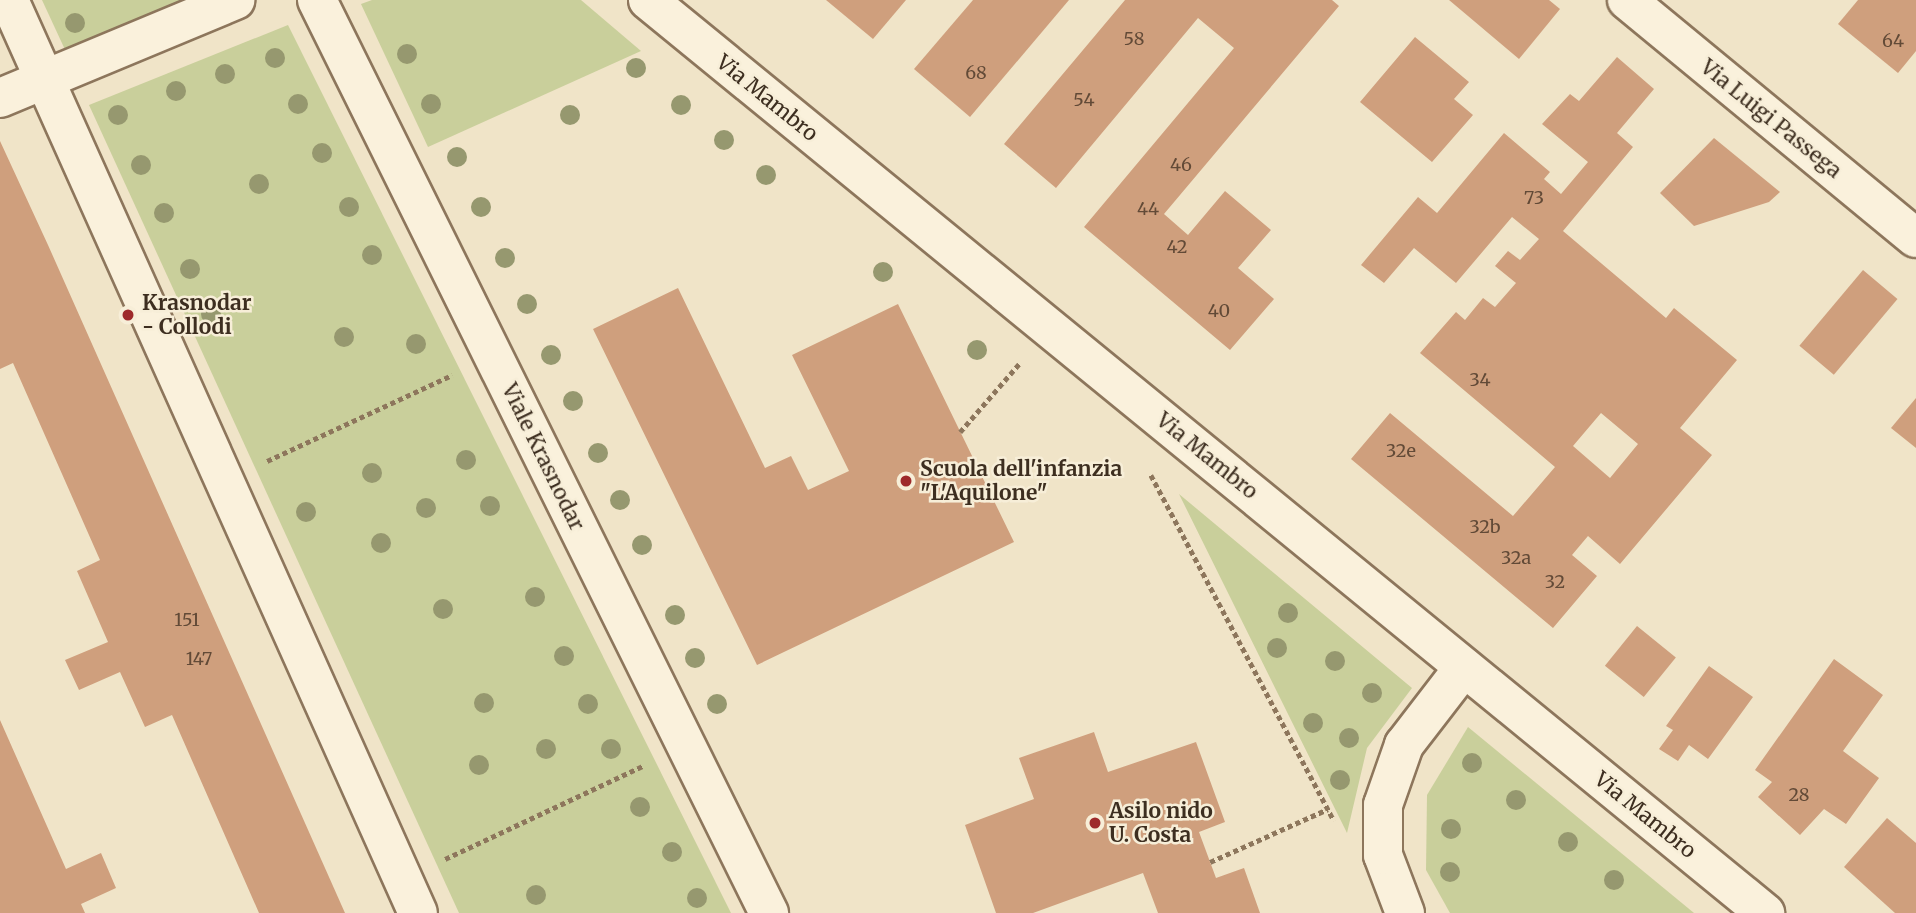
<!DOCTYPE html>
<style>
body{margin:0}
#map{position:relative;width:1916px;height:913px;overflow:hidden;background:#f0e4c8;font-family:Merriweather,serif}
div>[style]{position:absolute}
.green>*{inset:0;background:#c9cf9b}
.building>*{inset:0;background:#cf9f7d;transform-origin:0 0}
.path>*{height:4.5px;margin-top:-2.25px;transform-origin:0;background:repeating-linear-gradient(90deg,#8d765c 0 5px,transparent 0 8.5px)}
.roads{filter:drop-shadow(2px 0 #8d765c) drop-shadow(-2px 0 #8d765c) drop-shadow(0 2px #8d765c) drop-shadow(0 -2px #8d765c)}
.minor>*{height:38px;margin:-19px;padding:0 19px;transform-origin:19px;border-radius:19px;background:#faf1dc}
.trees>*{width:20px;height:20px;margin:-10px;border-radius:50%;background:#96986f}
.dots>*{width:19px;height:19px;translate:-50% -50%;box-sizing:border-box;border:4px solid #f7eed8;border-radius:50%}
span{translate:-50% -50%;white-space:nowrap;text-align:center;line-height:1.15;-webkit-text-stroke:5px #f7eed8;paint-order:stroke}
.number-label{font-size:18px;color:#624a37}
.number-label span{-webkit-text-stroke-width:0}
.street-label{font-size:21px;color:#3d2e20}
.poi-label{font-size:21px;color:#3d2e20;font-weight:700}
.left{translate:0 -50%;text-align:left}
</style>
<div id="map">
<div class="green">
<div style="clip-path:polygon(42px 0,198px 0,67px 54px)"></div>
<div style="clip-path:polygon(372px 0,581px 0,641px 51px,428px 147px,361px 4px)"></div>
<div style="clip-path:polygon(288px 25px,731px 913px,459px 913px,89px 105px)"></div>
<div style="clip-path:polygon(1179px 494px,1412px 688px,1367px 748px,1347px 833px)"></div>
<div style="clip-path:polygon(1468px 727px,1694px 913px,1450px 913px,1426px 870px,1427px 795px)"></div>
</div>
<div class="building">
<div style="clip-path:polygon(826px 0,906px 0,873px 39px)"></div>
<div style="clip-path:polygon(973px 0,1069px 0,970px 117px,914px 69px)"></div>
<div style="clip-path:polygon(1125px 0,1332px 0,1339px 6px,1164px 214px,1188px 235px,1225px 191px,1271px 230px,1238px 268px,1274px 299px,1230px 350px,1084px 227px,1234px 48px,1198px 18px,1056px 188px,1004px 144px)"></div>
<div style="clip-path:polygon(1449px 0,1549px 0,1560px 9px,1519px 59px)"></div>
<div style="clip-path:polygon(1858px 0,1916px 0,1916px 51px,1898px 73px,1838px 24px)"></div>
<div style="clip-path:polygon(1415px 37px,1469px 82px,1454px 99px,1473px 115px,1432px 162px,1360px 102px)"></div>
<div style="clip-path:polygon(evenodd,1617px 57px,1654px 89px,1617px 133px,1633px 147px,1563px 231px,1666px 318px,1674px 308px,1737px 360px,1680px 428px,1712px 455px,1620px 564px,1588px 536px,1572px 555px,1597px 576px,1553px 628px,1351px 459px,1390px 413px,1513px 516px,1555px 467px,1420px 353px,1456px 312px,1465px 320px,1483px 298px,1495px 307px,1516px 283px,1495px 266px,1508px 251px,1520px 260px,1539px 239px,1512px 217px,1456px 283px,1414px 248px,1384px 283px,1361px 265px,1418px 197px,1437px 213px,1504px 133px,1550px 172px,1544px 179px,1561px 194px,1588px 162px,1542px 124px,1570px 94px,1579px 101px,1617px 57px,1601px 413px,1638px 444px,1610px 478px,1573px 446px,1601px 413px)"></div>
<div style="clip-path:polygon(1714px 138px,1780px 192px,1769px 202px,1694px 226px,1660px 193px)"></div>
<div style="clip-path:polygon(0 141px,48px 245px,345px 913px,259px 913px,172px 715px,145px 727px,120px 672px,79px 690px,65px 660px,108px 642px,77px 571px,100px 560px,13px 363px,0 369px)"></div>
<div style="left:1863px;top:270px;width:45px;height:99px;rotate:40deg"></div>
<div style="clip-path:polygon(678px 288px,765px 468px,791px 456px,808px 490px,849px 471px,792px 355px,898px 304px,1014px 542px,757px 665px,593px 329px)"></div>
<div style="clip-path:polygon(1916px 398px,1916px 448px,1891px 428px)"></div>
<div style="left:1637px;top:626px;width:50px;height:51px;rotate:39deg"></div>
<div style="clip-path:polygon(1834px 659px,1883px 695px,1843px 751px,1879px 778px,1846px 824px,1824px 809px,1800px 835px,1758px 797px,1772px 782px,1755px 770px)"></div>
<div style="clip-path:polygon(1709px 666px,1753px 697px,1708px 759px,1689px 745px,1678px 761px,1659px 749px,1673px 730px,1666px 726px)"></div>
<div style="clip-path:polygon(0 720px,66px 869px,101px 853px,116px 888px,81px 904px,85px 913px,0 913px)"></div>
<div style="clip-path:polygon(1094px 732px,1108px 772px,1196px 742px,1225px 822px,1199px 832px,1216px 878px,1244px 868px,1260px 913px,1158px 913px,1143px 873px,1033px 913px,996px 913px,965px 825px,1034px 799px,1019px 758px)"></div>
<div style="clip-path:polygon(1887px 818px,1916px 843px,1916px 913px,1895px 913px,1844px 867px)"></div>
</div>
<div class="path">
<div style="left:960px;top:432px;width:90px;rotate:-49.1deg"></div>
<div style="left:267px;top:461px;width:204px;rotate:-24.9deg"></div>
<div style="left:1151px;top:475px;width:391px;rotate:62.1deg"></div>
<div style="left:445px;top:859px;width:219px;rotate:-25.2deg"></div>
<div style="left:1210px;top:862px;width:129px;rotate:-24.2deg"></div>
</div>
<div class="roads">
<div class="minor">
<div style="left:9px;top:0;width:1000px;rotate:65.87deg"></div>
<div style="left:317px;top:0;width:1019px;rotate:63.66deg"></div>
<div style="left:648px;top:0;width:1443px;rotate:39.26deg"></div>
<div style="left:1627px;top:0;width:374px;rotate:39.5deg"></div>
<div style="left:0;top:98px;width:255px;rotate:-22.6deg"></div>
<div style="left:1405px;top:913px;width:62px;rotate:-110.8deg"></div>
<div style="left:1383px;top:855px;width:50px;rotate:-90deg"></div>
<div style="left:1383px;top:805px;width:64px;rotate:-70.7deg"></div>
<div style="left:1404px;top:745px;width:98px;rotate:-52.4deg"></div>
</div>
</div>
<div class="trees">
<div style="left:75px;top:23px"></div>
<div style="left:407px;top:54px"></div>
<div style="left:275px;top:58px"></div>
<div style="left:636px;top:68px"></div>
<div style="left:225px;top:74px"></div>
<div style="left:176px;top:91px"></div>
<div style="left:298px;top:104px"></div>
<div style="left:431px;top:104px"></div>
<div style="left:681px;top:105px"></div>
<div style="left:118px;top:115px"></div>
<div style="left:570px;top:115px"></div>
<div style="left:724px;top:140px"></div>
<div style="left:322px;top:153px"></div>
<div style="left:457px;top:157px"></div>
<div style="left:141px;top:165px"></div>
<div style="left:766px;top:175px"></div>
<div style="left:259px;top:184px"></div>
<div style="left:349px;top:207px"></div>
<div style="left:481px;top:207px"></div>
<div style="left:164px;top:213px"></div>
<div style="left:372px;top:255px"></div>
<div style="left:505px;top:258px"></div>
<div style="left:190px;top:269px"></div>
<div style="left:883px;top:272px"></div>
<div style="left:527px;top:304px"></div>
<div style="left:211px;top:314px"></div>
<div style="left:344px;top:337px"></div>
<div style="left:416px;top:344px"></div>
<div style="left:977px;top:350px"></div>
<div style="left:551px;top:355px"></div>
<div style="left:573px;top:401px"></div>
<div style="left:598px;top:453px"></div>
<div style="left:466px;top:460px"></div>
<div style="left:372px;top:473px"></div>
<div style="left:620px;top:500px"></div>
<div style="left:490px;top:506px"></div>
<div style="left:426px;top:508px"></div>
<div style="left:306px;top:512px"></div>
<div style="left:381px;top:543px"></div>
<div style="left:642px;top:545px"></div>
<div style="left:535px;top:597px"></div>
<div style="left:443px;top:609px"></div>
<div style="left:1288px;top:613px"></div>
<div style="left:675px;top:615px"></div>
<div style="left:1277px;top:648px"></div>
<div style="left:564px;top:656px"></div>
<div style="left:695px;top:658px"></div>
<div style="left:1335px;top:661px"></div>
<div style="left:1372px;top:693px"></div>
<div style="left:484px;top:703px"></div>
<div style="left:588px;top:704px"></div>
<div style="left:717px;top:704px"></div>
<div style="left:1313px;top:723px"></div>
<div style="left:1349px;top:738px"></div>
<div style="left:546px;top:749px"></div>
<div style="left:611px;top:749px"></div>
<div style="left:1472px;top:763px"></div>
<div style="left:479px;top:765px"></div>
<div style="left:1340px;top:780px"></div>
<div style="left:1516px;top:800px"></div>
<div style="left:640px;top:807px"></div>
<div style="left:1451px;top:829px"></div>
<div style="left:1568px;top:842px"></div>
<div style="left:672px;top:852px"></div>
<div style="left:1450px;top:872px"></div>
<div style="left:1614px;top:880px"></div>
<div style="left:536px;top:895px"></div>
<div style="left:697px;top:898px"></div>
</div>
<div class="dots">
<div style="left:128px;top:315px;background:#9e2a2b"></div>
<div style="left:906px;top:481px;background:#9e2a2b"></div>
<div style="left:1095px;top:823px;background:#9e2a2b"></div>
</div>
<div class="number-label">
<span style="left:1134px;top:39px">58</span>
<span style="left:1893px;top:41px">64</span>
<span style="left:976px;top:73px">68</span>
<span style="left:1084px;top:100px">54</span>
<span style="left:1181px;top:165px">46</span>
<span style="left:1534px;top:198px">73</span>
<span style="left:1148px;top:209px">44</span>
<span style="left:1177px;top:247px">42</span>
<span style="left:1219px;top:311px">40</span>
<span style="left:1480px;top:380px">34</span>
<span style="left:1401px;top:451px">32e</span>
<span style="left:1485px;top:527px">32b</span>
<span style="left:1516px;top:558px">32a</span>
<span style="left:1555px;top:582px">32</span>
<span style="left:187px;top:620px">151</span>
<span style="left:199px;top:659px">147</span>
<span style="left:1799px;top:795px">28</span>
</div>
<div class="street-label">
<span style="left:767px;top:98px;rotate:39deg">Via Mambro</span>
<span style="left:1771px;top:119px;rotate:39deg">Via Luigi Passega</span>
<span style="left:1207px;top:456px;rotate:39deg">Via Mambro</span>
<span style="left:543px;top:457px;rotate:64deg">Viale Krasnodar</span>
<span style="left:1645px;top:815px;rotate:39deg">Via Mambro</span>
</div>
<div class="poi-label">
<span class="left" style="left:142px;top:315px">Krasnodar<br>- Collodi</span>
<span class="left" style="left:920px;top:481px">Scuola dell'infanzia<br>"L'Aquilone"</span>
<span class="left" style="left:1109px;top:823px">Asilo nido<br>U. Costa</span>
</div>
</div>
